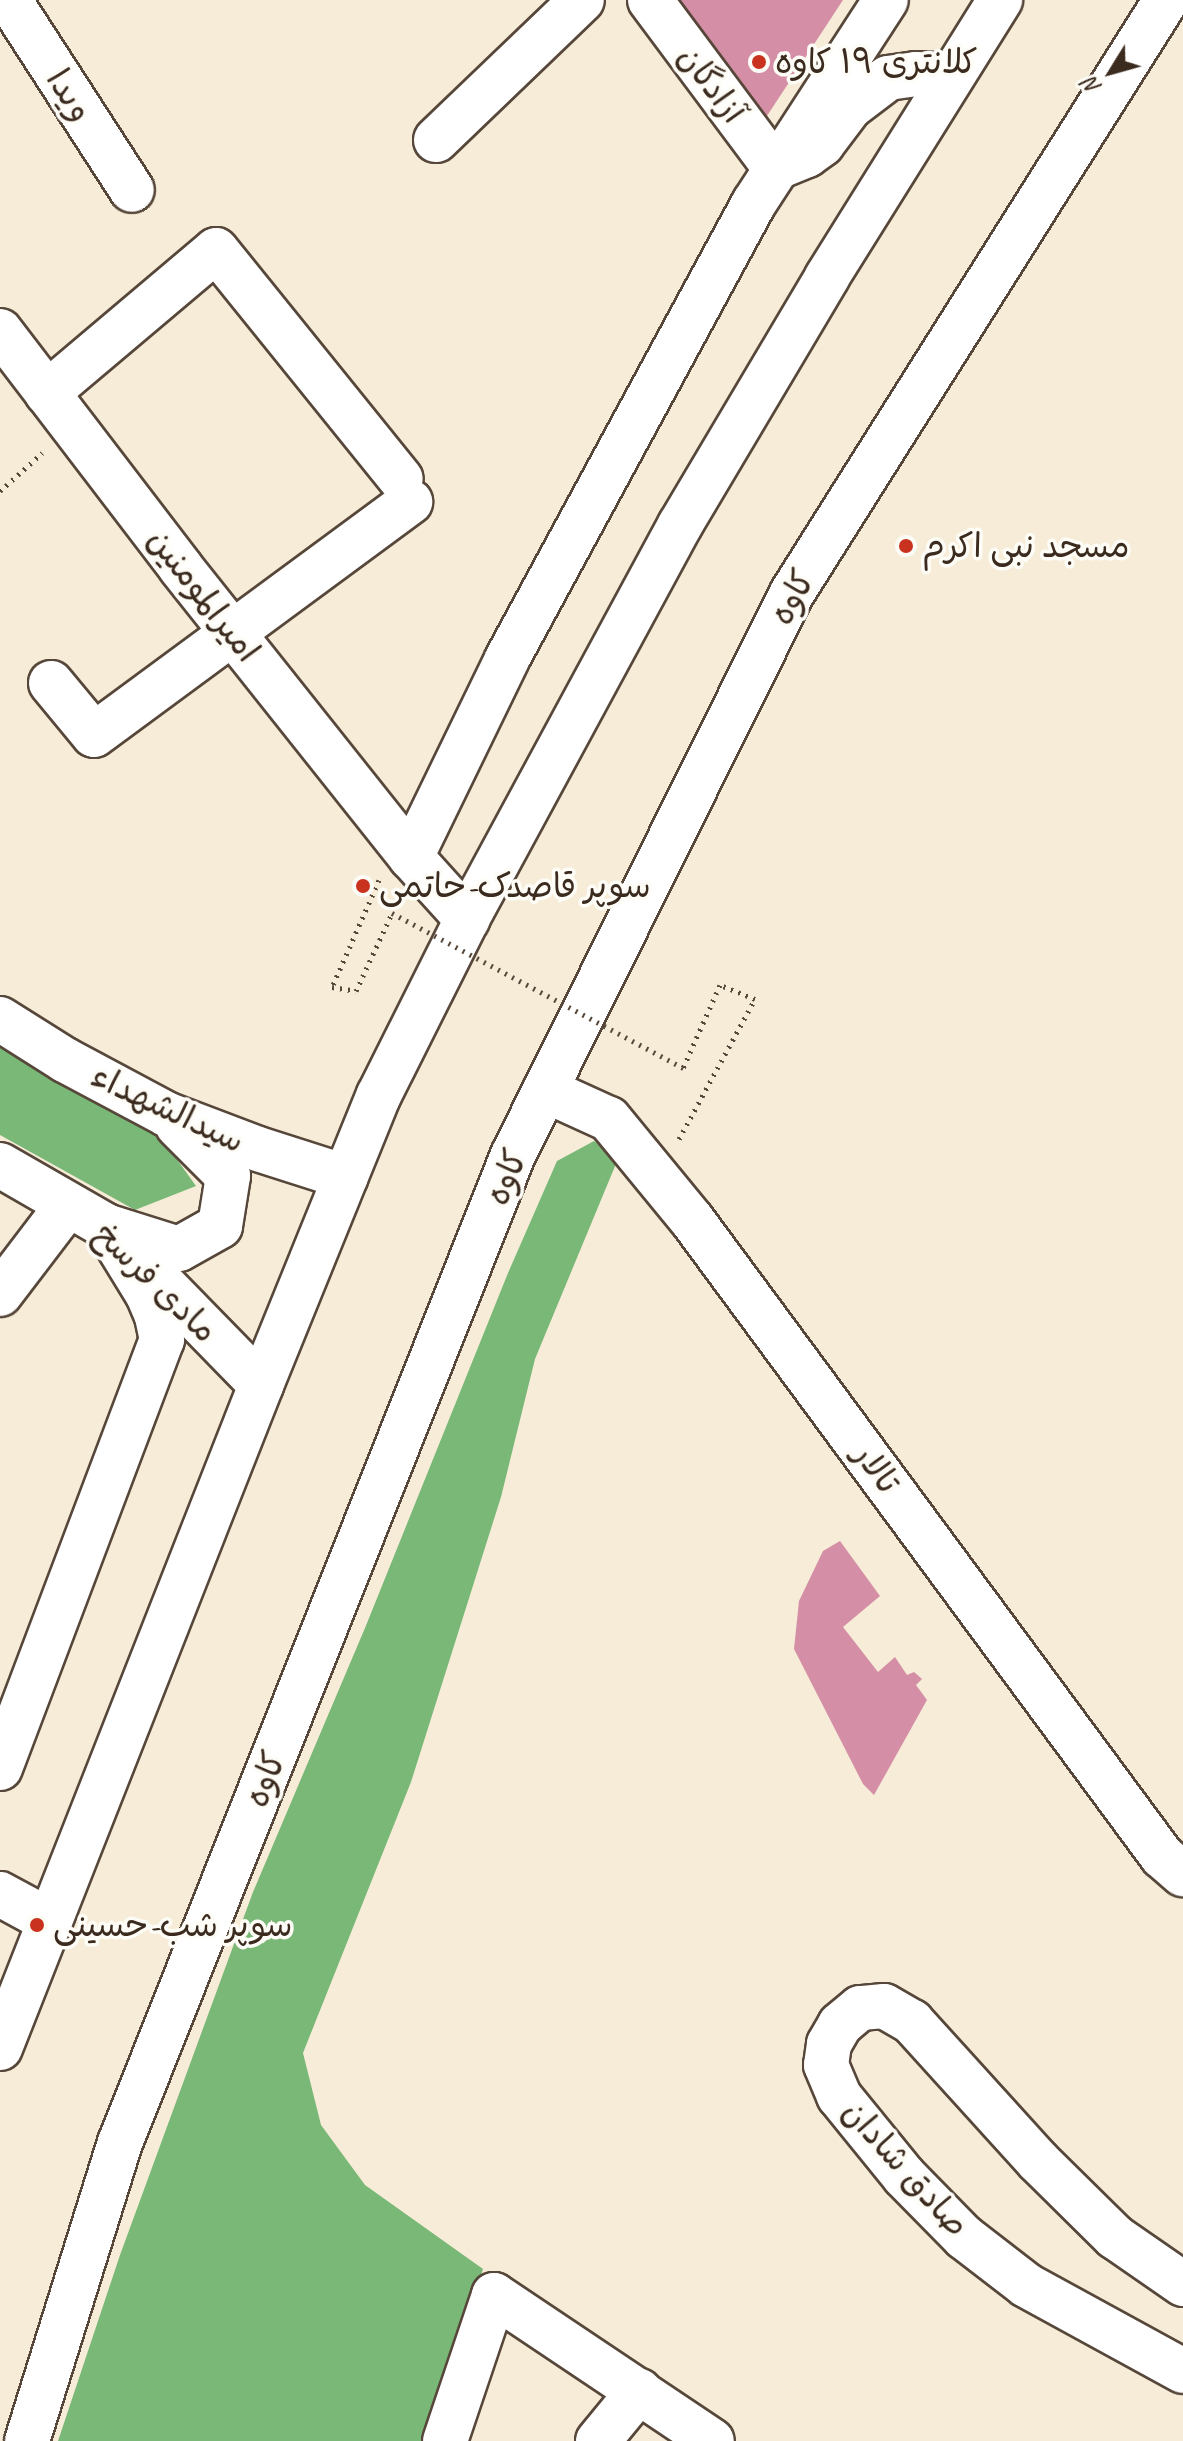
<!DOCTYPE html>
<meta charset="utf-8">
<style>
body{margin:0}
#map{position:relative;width:1183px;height:2441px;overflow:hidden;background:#f6ecd8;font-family:Caveat,"Playpen Sans Arabic",sans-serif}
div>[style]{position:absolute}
.forest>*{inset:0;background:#7ab878}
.building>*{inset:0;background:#d48ea6}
.path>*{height:5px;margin-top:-2.5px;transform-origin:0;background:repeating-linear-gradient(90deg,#57473a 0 2px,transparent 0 8px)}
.roads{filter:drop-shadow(2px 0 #57473a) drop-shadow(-2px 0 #57473a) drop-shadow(0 2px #57473a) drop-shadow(0 -2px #57473a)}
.minor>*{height:44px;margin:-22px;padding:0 22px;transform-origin:22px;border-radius:22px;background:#fff}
.major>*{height:44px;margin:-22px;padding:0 22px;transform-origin:22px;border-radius:22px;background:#fff}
.path-bridge>*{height:5px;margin-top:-2.5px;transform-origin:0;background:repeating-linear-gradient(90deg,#57473a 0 2px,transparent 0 8px)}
.dots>*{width:22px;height:22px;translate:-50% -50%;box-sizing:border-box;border:4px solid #fdfcf7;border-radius:50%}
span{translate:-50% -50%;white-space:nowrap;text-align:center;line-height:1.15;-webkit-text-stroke:7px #fdfcf7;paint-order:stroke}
.poi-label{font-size:34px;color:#3b2a1e}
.left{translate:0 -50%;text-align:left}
.street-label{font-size:34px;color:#3b2a1e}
.north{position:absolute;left:1071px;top:32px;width:80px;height:80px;-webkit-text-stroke:6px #fdfcf7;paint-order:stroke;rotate:233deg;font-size:22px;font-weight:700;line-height:32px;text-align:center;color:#3b2a1e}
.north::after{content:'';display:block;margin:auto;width:28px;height:36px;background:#3b2a1e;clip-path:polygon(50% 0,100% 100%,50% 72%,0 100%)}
</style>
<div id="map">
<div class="forest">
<div style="clip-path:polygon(0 1037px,163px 1140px,196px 1186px,135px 1210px,0 1135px)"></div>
<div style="clip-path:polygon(594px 1141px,618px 1159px,535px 1359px,501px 1497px,411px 1782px,303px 2053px,321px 2125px,365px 2185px,483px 2269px,427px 2441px,58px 2441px,120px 2255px,253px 1892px,365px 1628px,508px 1273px,557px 1161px)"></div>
</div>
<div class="building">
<div style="clip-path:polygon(671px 0,843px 0,761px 125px)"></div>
<div style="clip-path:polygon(840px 1541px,880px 1596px,843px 1627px,878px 1672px,895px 1657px,907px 1675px,914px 1672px,922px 1679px,916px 1685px,927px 1700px,874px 1795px,863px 1784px,794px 1649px,799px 1601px,823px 1551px)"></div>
</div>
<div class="path">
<div style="left:0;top:491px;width:57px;rotate:-42.1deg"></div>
<div style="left:379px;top:880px;width:117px;rotate:113.7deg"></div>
<div style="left:332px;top:987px;width:24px;rotate:9deg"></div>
<div style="left:356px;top:991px;width:86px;rotate:-65.2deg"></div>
<div style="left:679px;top:1139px;width:159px;rotate:-61.5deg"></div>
<div style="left:755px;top:999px;width:38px;rotate:-158deg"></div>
<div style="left:720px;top:985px;width:91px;rotate:114deg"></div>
</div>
<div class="roads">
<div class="minor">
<div style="left:9px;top:0;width:226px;rotate:57.1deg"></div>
<div style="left:650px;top:0;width:209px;rotate:53.3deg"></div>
<div style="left:775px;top:168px;width:35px;rotate:-22deg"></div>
<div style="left:807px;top:155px;width:19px;rotate:-36deg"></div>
<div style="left:822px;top:144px;width:46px;rotate:-52.9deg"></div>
<div style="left:850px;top:107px;width:48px;rotate:-37.3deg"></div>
<div style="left:888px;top:78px;width:28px;rotate:-8deg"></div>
<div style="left:916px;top:74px;width:34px;rotate:3deg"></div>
<div style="left:436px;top:140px;width:202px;rotate:-43.8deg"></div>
<div style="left:0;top:331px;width:298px;rotate:52.6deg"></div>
<div style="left:181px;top:568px;width:369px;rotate:51.5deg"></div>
<div style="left:411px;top:857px;width:84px;rotate:47.9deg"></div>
<div style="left:47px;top:393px;width:221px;rotate:-40.2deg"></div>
<div style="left:216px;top:250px;width:294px;rotate:51.1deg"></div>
<div style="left:51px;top:683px;width:67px;rotate:50.4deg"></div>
<div style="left:94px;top:735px;width:393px;rotate:-36.4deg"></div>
<div style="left:411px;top:857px;width:220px;rotate:-64.1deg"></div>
<div style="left:507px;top:659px;width:519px;rotate:-61.56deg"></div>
<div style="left:754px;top:203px;width:242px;rotate:-57deg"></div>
<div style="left:0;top:1019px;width:77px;rotate:32.2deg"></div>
<div style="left:65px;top:1060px;width:115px;rotate:28.1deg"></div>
<div style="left:166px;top:1114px;width:98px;rotate:20.8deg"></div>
<div style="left:258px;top:1149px;width:92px;rotate:17.7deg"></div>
<div style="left:545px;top:1090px;width:70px;rotate:24.4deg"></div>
<div style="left:609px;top:1119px;width:131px;rotate:50.6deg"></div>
<div style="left:692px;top:1220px;width:791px;rotate:53.54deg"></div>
<div style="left:1162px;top:1856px;width:28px;rotate:41deg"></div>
<div style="left:0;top:1165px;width:122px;rotate:29.9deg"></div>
<div style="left:106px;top:1226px;width:222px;rotate:45.7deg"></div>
<div style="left:112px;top:1228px;width:70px;rotate:17.4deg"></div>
<div style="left:179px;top:1249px;width:47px;rotate:-29.3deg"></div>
<div style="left:220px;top:1226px;width:51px;rotate:-80.9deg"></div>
<div style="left:228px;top:1176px;width:71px;rotate:-135deg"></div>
<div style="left:0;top:1294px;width:111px;rotate:-52.7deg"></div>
<div style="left:0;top:1768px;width:458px;rotate:-69.3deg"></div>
<div style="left:162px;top:1340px;width:25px;rotate:-102deg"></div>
<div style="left:157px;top:1316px;width:25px;rotate:-113deg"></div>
<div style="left:147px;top:1293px;width:79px;rotate:-121.5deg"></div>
<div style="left:0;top:1894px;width:57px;rotate:28.4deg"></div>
<div style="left:1183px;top:2284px;width:83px;rotate:-145.3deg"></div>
<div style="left:1115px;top:2237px;width:108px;rotate:-135.4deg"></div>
<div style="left:1038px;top:2161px;width:188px;rotate:-132.2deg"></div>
<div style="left:912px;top:2022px;width:32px;rotate:-150deg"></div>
<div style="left:884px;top:2006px;width:24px;rotate:175deg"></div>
<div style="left:860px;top:2008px;width:26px;rotate:140deg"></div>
<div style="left:840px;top:2025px;width:22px;rotate:120deg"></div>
<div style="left:829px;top:2044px;width:21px;rotate:98deg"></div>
<div style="left:826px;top:2065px;width:34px;rotate:67deg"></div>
<div style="left:839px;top:2096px;width:103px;rotate:50.9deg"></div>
<div style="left:904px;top:2176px;width:86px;rotate:45.5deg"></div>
<div style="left:964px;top:2237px;width:78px;rotate:37.7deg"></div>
<div style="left:1026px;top:2285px;width:179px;rotate:28.7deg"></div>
<div style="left:445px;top:2441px;width:154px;rotate:-71.4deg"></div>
<div style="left:494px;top:2295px;width:262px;rotate:33.8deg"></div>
<div style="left:598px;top:2441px;width:65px;rotate:-50.6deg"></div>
</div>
<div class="major">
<div style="left:0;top:2048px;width:713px;rotate:-68.51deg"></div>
<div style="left:261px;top:1385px;width:313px;rotate:-67.9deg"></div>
<div style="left:379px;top:1095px;width:197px;rotate:-63.4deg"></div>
<div style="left:467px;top:919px;width:448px;rotate:-61.6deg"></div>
<div style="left:680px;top:525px;width:288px;rotate:-59.3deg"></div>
<div style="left:827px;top:277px;width:327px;rotate:-58deg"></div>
<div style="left:27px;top:2441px;width:312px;rotate:-72.7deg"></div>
<div style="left:120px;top:2143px;width:1063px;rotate:-68.31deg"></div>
<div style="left:513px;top:1155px;width:627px;rotate:-63.6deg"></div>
<div style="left:792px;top:593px;width:701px;rotate:-57.76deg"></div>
</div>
</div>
<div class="path-bridge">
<div style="left:392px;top:913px;width:330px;rotate:28deg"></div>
</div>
<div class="dots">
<div style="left:759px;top:62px;background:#c8321e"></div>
<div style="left:906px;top:546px;background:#c8321e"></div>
<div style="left:363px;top:886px;background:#c8321e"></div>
<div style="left:37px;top:1925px;background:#c8321e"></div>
</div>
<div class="poi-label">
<span class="left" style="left:775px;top:62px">کلانتری ۱۹ کاوه</span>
<span class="left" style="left:922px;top:546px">مسجد نبی اکرم</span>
<span class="left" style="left:379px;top:886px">سوپر قاصدک-حاتمی</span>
<span class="left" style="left:53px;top:1925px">سوپر شب-حسینی</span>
</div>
<div class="street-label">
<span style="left:712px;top:84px;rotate:53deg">آزادگان</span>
<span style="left:70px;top:95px;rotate:57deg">ویدا</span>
<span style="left:204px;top:595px;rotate:52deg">امیرالمومنین</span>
<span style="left:792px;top:597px;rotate:-61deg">کاوه</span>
<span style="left:168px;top:1108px;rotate:25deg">سیدالشهداء</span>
<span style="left:506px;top:1177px;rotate:-67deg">کاوه</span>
<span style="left:156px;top:1282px;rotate:44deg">مادی فرسخ</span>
<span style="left:877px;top:1468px;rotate:53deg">تالار</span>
<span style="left:265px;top:1779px;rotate:-68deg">کاوه</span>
<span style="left:906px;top:2168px;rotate:48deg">صادق شادان</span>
</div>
<div class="north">N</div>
</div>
